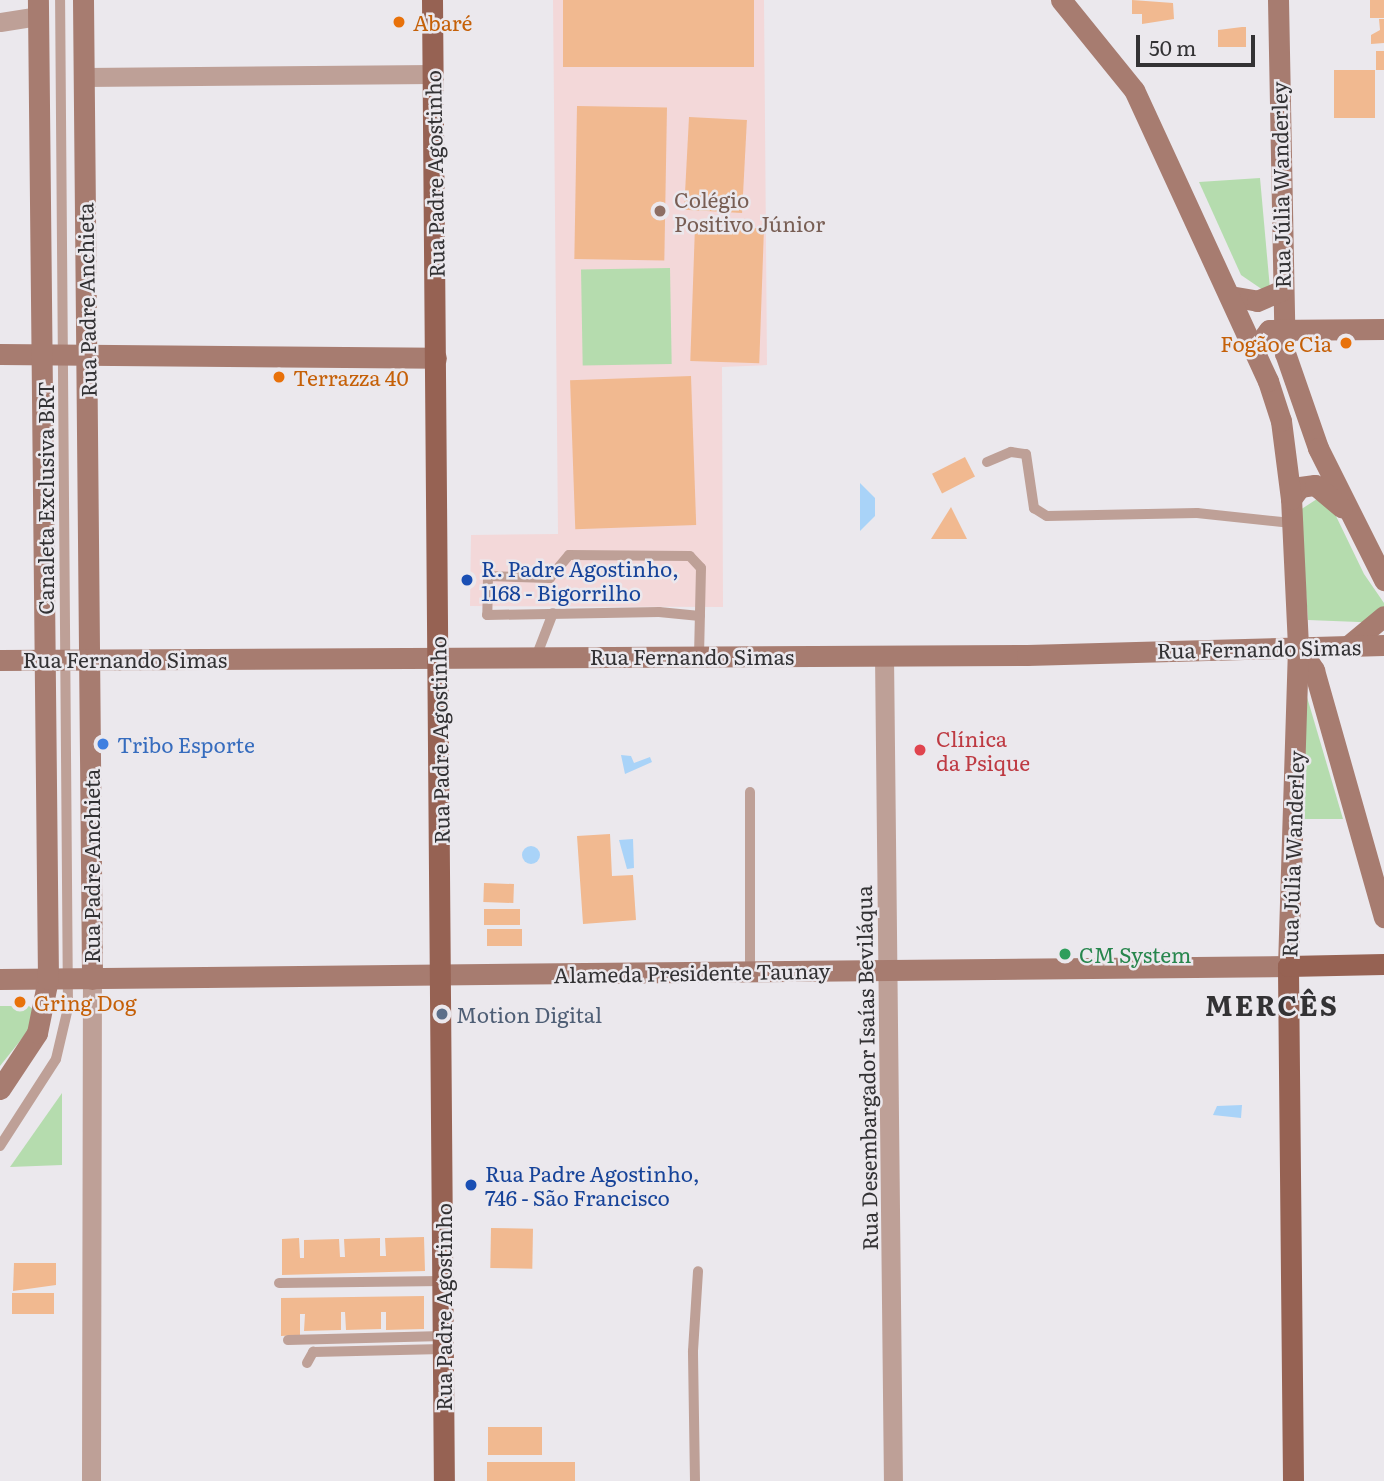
<!DOCTYPE html>
<meta charset="utf-8">
<style>
body{margin:0}
#map{position:relative;width:1384px;height:1481px;overflow:hidden;background:#ebe8ed;font-family:Literata,serif}
div>[style]{position:absolute}
.education>*{inset:0;background:#f3d8d9}
.green>*{inset:0;background:#b5dcae;transform-origin:0 0}
.water>*{inset:0;background:#a9d3f8}
.round{border-radius:50%}
.building>*{inset:0;background:#f1b990;transform-origin:0 0}
.lane>*{height:10px;margin:-5px;padding:0 5px;transform-origin:5px;border-radius:5px;background:#bea097}
.street>*{height:19px;margin:-9.5px;padding:0 9.5px;transform-origin:9.5px;border-radius:9.5px;background:#bea097}
.secondary>*{height:21px;margin:-10.5px;padding:0 10.5px;transform-origin:10.5px;border-radius:10.5px;background:#a77c70}
.primary>*{height:21px;margin:-10.5px;padding:0 10.5px;transform-origin:10.5px;border-radius:10.5px;background:#966253}
.dots>*{width:19px;height:19px;translate:-50% -50%;box-sizing:border-box;border:4px solid #ebe8ed;border-radius:50%}
span{translate:-50% -50%;white-space:nowrap;text-align:center;line-height:1.15;-webkit-text-stroke:5px #ebe8ed;paint-order:stroke}
.food-label{font-size:21px;color:#c56008}
.left{translate:0 -50%;text-align:left}
.right{translate:-100% -50%;text-align:right}
.street-label{font-size:21px;color:#333234}
.education-label{font-size:21px;color:#785e54}
.transit-label{font-size:21px;color:#164399}
.health-label{font-size:21px;color:#be3a42}
.shop-label{font-size:21px;color:#366cbe}
.leisure-label{font-size:21px;color:#27864d}
.service-label{font-size:21px;color:#4e5e75}
.district-label{font-size:28px;color:#333234;font-weight:700;letter-spacing:2px}
.scale{position:absolute;left:1136px;top:35px;width:119px;height:32px;box-sizing:border-box;border:4px solid #333234;border-top:0;padding-left:9px;font-size:21px;line-height:24px;white-space:nowrap;color:#333234;-webkit-text-stroke:5px #ebe8ed;paint-order:stroke}
</style>
<div id="map">
<div class="education">
<div style="clip-path:polygon(553px 0,764px 0,767px 365px,722px 367px,723px 607px,470px 606px,471px 535px,558px 534px)"></div>
</div>
<div class="green">
<div style="clip-path:polygon(1260px 178px,1270px 289px,1263px 290px,1241px 275px,1199px 182px)"></div>
<div style="left:670px;top:268px;width:96px;height:89px;rotate:89deg"></div>
<div style="clip-path:polygon(1317px 499px,1335px 514px,1364px 574px,1384px 603px,1384px 623px,1308px 620px,1300px 510px)"></div>
<div style="clip-path:polygon(1299px 670px,1343px 819px,1301px 819px)"></div>
<div style="clip-path:polygon(0 1006px,29px 1006px,35px 1011px,32px 1026px,0 1066px)"></div>
<div style="clip-path:polygon(62px 1093px,62px 1165px,10px 1167px)"></div>
</div>
<div class="water">
<div style="clip-path:polygon(860px 483px,875px 498px,875px 516px,860px 531px)"></div>
<div style="clip-path:polygon(621px 755px,631px 756px,634px 763px,650px 757px,652px 762px,625px 774px)"></div>
<div style="clip-path:polygon(633px 839px,634px 868px,627px 869px,619px 840px)"></div>
<div class="round" style="left:522px;top:846px;width:18px;height:18px"></div>
<div style="clip-path:polygon(1242px 1105px,1241px 1118px,1213px 1115px,1217px 1106px)"></div>
</div>
<div class="building">
<div style="left:563px;top:0;width:191px;height:67px"></div>
<div style="clip-path:polygon(1132px 0,1173px 3px,1174px 19px,1142px 24px,1142px 14px,1132px 14px)"></div>
<div style="left:1370px;top:0;width:14px;height:18px"></div>
<div style="clip-path:polygon(1379px 19px,1384px 19px,1384px 43px,1371px 44px,1371px 35px,1380px 30px)"></div>
<div style="clip-path:polygon(1242px 27px,1246px 27px,1246px 47px,1218px 47px,1218px 30px)"></div>
<div style="left:1376px;top:51px;width:8px;height:19px"></div>
<div style="left:1334px;top:70px;width:41px;height:48px"></div>
<div style="left:577px;top:106px;width:90px;height:153px;rotate:1deg"></div>
<div style="left:689px;top:117px;width:58px;height:93px;rotate:3deg"></div>
<div style="left:695px;top:226px;width:69px;height:135px;rotate:2deg"></div>
<div style="left:691px;top:376px;width:149px;height:121px;rotate:88deg"></div>
<div style="left:965px;top:457px;width:22px;height:37px;rotate:63deg"></div>
<div style="clip-path:polygon(951px 507px,967px 539px,931px 539px)"></div>
<div style="clip-path:polygon(610px 834px,612px 876px,633px 875px,636px 920px,583px 924px,577px 836px)"></div>
<div style="left:484px;top:883px;width:30px;height:19px;rotate:2deg"></div>
<div style="left:484px;top:909px;width:36px;height:16px"></div>
<div style="left:487px;top:929px;width:35px;height:17px"></div>
<div style="left:491px;top:1228px;width:42px;height:40px;rotate:1deg"></div>
<div style="clip-path:polygon(424px 1237px,425px 1271px,282px 1275px,282px 1239px,299px 1238px,300px 1258px,304px 1258px,304px 1240px,339px 1239px,340px 1257px,345px 1257px,344px 1239px,380px 1238px,380px 1256px,386px 1256px,385px 1238px)"></div>
<div style="clip-path:polygon(14px 1263px,56px 1263px,56px 1285px,13px 1291px)"></div>
<div style="left:12px;top:1293px;width:42px;height:21px"></div>
<div style="clip-path:polygon(424px 1296px,424px 1329px,386px 1330px,386px 1312px,381px 1312px,381px 1329px,346px 1330px,345px 1312px,341px 1312px,341px 1330px,304px 1331px,305px 1314px,300px 1314px,300px 1335px,281px 1336px,281px 1298px)"></div>
<div style="left:542px;top:1427px;width:28px;height:54px;rotate:90deg"></div>
<div style="left:487px;top:1462px;width:88px;height:19px"></div>
</div>
<div class="lane">
<div style="left:987px;top:462px;width:26px;rotate:-23deg"></div>
<div style="left:1011px;top:452px;width:15px;rotate:8deg"></div>
<div style="left:1026px;top:454px;width:55px;rotate:81.6deg"></div>
<div style="left:1034px;top:508px;width:15px;rotate:32deg"></div>
<div style="left:1047px;top:516px;width:150px;rotate:-1.1deg"></div>
<div style="left:1197px;top:513px;width:95px;rotate:6.1deg"></div>
<div style="left:699px;top:656px;width:88px;rotate:-88.7deg"></div>
<div style="left:701px;top:568px;width:16px;rotate:-133deg"></div>
<div style="left:690px;top:556px;width:121px;rotate:-179.5deg"></div>
<div style="left:569px;top:555px;width:30px;rotate:130deg"></div>
<div style="left:550px;top:578px;width:62px;rotate:-178.2deg"></div>
<div style="left:488px;top:576px;width:39px;rotate:91deg"></div>
<div style="left:487px;top:615px;width:172px;rotate:-1deg"></div>
<div style="left:659px;top:612px;width:41px;rotate:5.6deg"></div>
<div style="left:536px;top:657px;width:47px;rotate:-68.9deg"></div>
<div style="left:750px;top:971px;width:179px;rotate:-90deg"></div>
<div style="left:0;top:1146px;width:103px;rotate:-57.2deg"></div>
<div style="left:56px;top:1059px;width:52px;rotate:-76.8deg"></div>
<div style="left:68px;top:1008px;width:1008px;rotate:-90.45deg"></div>
<div style="left:279px;top:1283px;width:164px;rotate:-0.7deg"></div>
<div style="left:288px;top:1340px;width:155px;rotate:-1.5deg"></div>
<div style="left:307px;top:1363px;width:13px;rotate:-61deg"></div>
<div style="left:313px;top:1352px;width:130px;rotate:-1.3deg"></div>
<div style="left:695px;top:1481px;width:130px;rotate:-90.9deg"></div>
<div style="left:693px;top:1351px;width:80px;rotate:-86.4deg"></div>
</div>
<div class="street">
<div style="left:0;top:22px;width:38px;rotate:-9deg"></div>
<div style="left:84px;top:77px;width:349px;rotate:-0.5deg"></div>
<div style="left:884px;top:655px;width:826px;rotate:89.38deg"></div>
<div style="left:91px;top:1481px;width:502px;rotate:-89.89deg"></div>
</div>
<div class="secondary">
<div style="left:83px;top:0;width:979px;rotate:89.47deg"></div>
<div style="left:1278px;top:0;width:353px;rotate:88.9deg"></div>
<div style="left:1285px;top:353px;width:101px;rotate:70.8deg"></div>
<div style="left:1318px;top:448px;width:148px;rotate:63.4deg"></div>
<div style="left:1230px;top:296px;width:27px;rotate:10deg"></div>
<div style="left:1257px;top:301px;width:26px;rotate:-23deg"></div>
<div style="left:1254px;top:350px;width:25px;rotate:-53deg"></div>
<div style="left:1269px;top:330px;width:115px;rotate:-0.5deg"></div>
<div style="left:0;top:354px;width:436px;rotate:0.5deg"></div>
<div style="left:1291px;top:499px;width:15px;rotate:-53deg"></div>
<div style="left:1300px;top:487px;width:15px;rotate:-8deg"></div>
<div style="left:1315px;top:485px;width:35px;rotate:40deg"></div>
<div style="left:1349px;top:645px;width:45px;rotate:-39.6deg"></div>
<div style="left:1298px;top:646px;width:29px;rotate:56deg"></div>
<div style="left:1314px;top:670px;width:257px;rotate:74.2deg"></div>
<div style="left:0;top:660px;width:1027px;rotate:-0.28deg"></div>
<div style="left:1027px;top:655px;width:357px;rotate:-1.6deg"></div>
<div style="left:0;top:979px;width:1288px;rotate:-0.58deg"></div>
<div style="left:1288px;top:966px;width:320px;rotate:-88.2deg"></div>
<div style="left:1298px;top:646px;width:147px;rotate:-92.7deg"></div>
<div style="left:1291px;top:499px;width:79px;rotate:-97.3deg"></div>
<div style="left:1281px;top:421px;width:42px;rotate:-108deg"></div>
<div style="left:1268px;top:381px;width:320px;rotate:-114.7deg"></div>
<div style="left:1134px;top:90px;width:116px;rotate:-129deg"></div>
<div style="left:0;top:1089px;width:67px;rotate:-56.5deg"></div>
<div style="left:37px;top:1033px;width:55px;rotate:-78.5deg"></div>
<div style="left:48px;top:979px;width:979px;rotate:-90.59deg"></div>
</div>
<div class="primary">
<div style="left:432px;top:0;width:1481px;rotate:89.54deg"></div>
<div style="left:1293px;top:1481px;width:515px;rotate:-90.56deg"></div>
<div style="left:1288px;top:966px;width:96px;rotate:-1.2deg"></div>
</div>
<div class="dots">
<div style="left:399px;top:22px;background:#e8710a"></div>
<div style="left:660px;top:211px;background:#8d6e63"></div>
<div style="left:1346px;top:343px;background:#e8710a"></div>
<div style="left:279px;top:377px;background:#e8710a"></div>
<div style="left:467px;top:580px;background:#1a4fb4"></div>
<div style="left:103px;top:744px;background:#3f7fe0"></div>
<div style="left:920px;top:750px;background:#e0444e"></div>
<div style="left:1065px;top:954px;background:#2e9e5b"></div>
<div style="left:20px;top:1002px;background:#e8710a"></div>
<div style="left:442px;top:1014px;background:#5c6f8a"></div>
<div style="left:471px;top:1185px;background:#1a4fb4"></div>
</div>
<div class="food-label">
<span class="left" style="left:413px;top:22px">Abaré</span>
<span class="right" style="left:1332px;top:343px">Fogão e Cia</span>
<span class="left" style="left:293px;top:377px">Terrazza 40</span>
<span class="left" style="left:34px;top:1002px">Gring Dog</span>
</div>
<div class="street-label">
<span style="left:434px;top:174px;rotate:-91deg">Rua Padre Agostinho</span>
<span style="left:1280px;top:185px;rotate:-91deg">Rua Júlia Wanderley</span>
<span style="left:86px;top:300px;rotate:-91deg">Rua Padre Anchieta</span>
<span style="left:45px;top:498px;rotate:-90deg">Canaleta Exclusiva BRT</span>
<span style="left:1259px;top:648px;rotate:-1deg">Rua Fernando Simas</span>
<span style="left:692px;top:656px">Rua Fernando Simas</span>
<span style="left:125px;top:659px">Rua Fernando Simas</span>
<span style="left:439px;top:740px;rotate:-91deg">Rua Padre Agostinho</span>
<span style="left:1292px;top:854px;rotate:-88deg">Rua Júlia Wanderley</span>
<span style="left:91px;top:866px;rotate:-90deg">Rua Padre Anchieta</span>
<span style="left:692px;top:972px;rotate:-1deg">Alameda Presidente Taunay</span>
<span style="left:866px;top:1068px;rotate:-91deg">Rua Desembargador Isaías Beviláqua</span>
<span style="left:443px;top:1307px;rotate:-90deg">Rua Padre Agostinho</span>
</div>
<div class="education-label">
<span class="left" style="left:674px;top:211px">Colégio<br>Positivo Júnior</span>
</div>
<div class="transit-label">
<span class="left" style="left:481px;top:580px">R. Padre Agostinho,<br>1168 - Bigorrilho</span>
<span class="left" style="left:485px;top:1185px">Rua Padre Agostinho,<br>746 - São Francisco</span>
</div>
<div class="health-label">
<span class="left" style="left:936px;top:750px">Clínica<br>da Psique</span>
</div>
<div class="shop-label">
<span class="left" style="left:117px;top:744px">Tribo Esporte</span>
</div>
<div class="leisure-label">
<span class="left" style="left:1079px;top:954px">CM System</span>
</div>
<div class="service-label">
<span class="left" style="left:456px;top:1014px">Motion Digital</span>
</div>
<div class="district-label">
<span style="left:1272px;top:1004px">MERCÊS</span>
</div>
<div class="scale">50 m</div>
</div>
